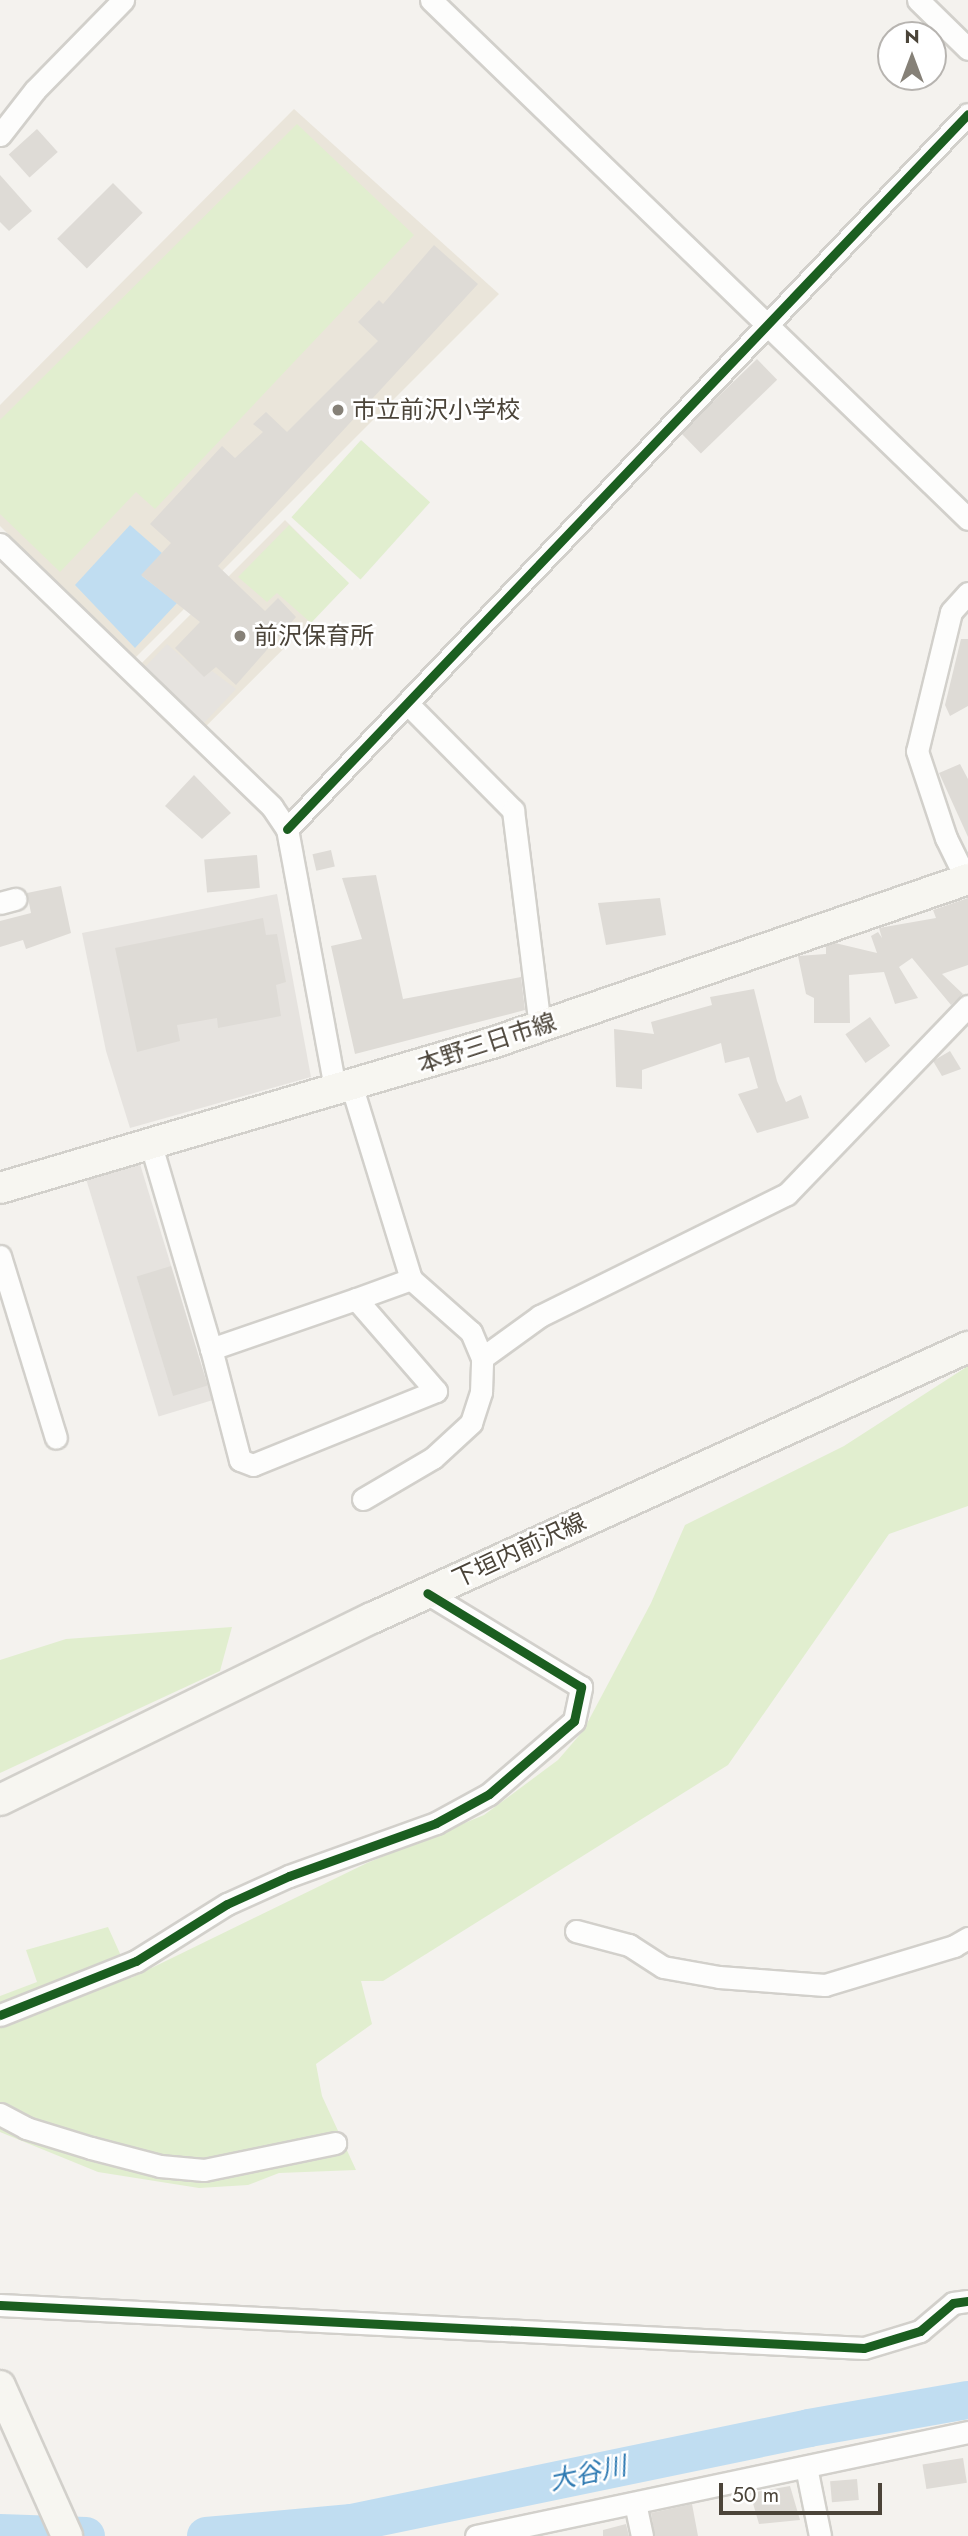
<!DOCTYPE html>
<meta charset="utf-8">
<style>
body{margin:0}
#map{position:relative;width:968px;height:2536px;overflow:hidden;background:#f4f2ee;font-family:Jost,"Noto Sans JP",sans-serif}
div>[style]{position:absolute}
.education>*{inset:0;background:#eae5da;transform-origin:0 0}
.green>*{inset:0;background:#e1eecf;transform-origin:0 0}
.parking>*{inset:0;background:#e6e3df;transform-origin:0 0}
.water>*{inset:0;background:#c0ddf1}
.river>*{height:38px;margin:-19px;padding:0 19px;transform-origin:19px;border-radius:19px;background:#c0ddf1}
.building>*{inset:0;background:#dedbd6;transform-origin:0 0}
.roads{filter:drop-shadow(2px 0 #d2d0cb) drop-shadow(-2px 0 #d2d0cb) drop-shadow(0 2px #d2d0cb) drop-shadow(0 -2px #d2d0cb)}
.street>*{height:21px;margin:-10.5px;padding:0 10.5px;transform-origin:10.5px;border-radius:10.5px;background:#fdfdfc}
.secondary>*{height:30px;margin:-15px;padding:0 15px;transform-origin:15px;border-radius:15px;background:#f7f6f1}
.cycleway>*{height:9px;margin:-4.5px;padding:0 4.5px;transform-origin:4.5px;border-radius:4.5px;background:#1b5e20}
.dots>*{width:19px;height:19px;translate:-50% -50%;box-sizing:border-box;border:4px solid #fff;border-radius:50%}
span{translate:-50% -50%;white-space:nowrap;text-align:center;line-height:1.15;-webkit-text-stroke:5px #fff;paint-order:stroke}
.poi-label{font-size:24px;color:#4b4439}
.left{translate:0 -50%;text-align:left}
.street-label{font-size:24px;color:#4b4439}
.water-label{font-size:26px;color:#2e7ab2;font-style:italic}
.north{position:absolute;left:877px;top:21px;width:70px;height:70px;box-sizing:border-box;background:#fff;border:2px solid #b7b4b0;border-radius:50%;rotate:0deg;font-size:19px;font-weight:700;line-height:28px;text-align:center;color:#4b4439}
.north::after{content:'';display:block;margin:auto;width:24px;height:32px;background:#868178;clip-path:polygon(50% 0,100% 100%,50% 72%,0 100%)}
.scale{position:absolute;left:719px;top:2483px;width:163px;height:32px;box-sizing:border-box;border:4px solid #4b4439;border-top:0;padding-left:9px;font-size:21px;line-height:24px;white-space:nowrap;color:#4b4439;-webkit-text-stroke:5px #fff;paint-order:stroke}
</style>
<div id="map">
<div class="education">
<div style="clip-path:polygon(294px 109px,499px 294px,134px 659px,0 526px,0 405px)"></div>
<div style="left:285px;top:520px;width:90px;height:207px;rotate:45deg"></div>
</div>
<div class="green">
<div style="clip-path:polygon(297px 124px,414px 235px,155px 509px,136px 492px,60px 572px,0 514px,0 420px)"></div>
<div style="left:361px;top:440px;width:93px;height:104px;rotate:42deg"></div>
<div style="clip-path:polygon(289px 525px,349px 583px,311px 623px,277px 593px,267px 602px,238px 577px)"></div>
<div style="clip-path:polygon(968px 1366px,968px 1506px,889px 1534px,728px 1765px,383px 1981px,361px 1981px,372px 2024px,316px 2064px,322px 2096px,356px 2170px,279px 2173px,248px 2185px,199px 2188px,98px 2172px,0 2132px,0 1996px,37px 1982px,26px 1950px,108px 1927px,131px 1978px,367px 1863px,484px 1815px,558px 1760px,583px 1731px,651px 1603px,685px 1525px,844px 1446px)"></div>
<div style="clip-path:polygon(232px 1627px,220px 1671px,0 1773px,0 1660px,66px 1639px)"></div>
</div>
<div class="parking">
<div style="clip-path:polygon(167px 644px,204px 676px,212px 671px,236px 689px,202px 725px,143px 669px)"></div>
<div style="clip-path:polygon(277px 894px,311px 1077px,130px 1128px,106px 1051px,82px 933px)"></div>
<div style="left:140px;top:1164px;width:247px;height:56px;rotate:73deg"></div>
</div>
<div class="water">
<div style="clip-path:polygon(130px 525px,162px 553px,142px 576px,177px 603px,135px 648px,75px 585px)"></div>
</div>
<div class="river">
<div style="left:0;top:2533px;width:86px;rotate:2deg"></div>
<div style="left:206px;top:2536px;width:146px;rotate:-5.1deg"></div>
<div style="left:351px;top:2523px;width:468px;rotate:-11.7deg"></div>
<div style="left:809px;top:2428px;width:161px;rotate:-10deg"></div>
</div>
<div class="building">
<div style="left:37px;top:129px;width:31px;height:38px;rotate:48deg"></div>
<div style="clip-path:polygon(0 175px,32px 211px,9px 231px,0 222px)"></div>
<div style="left:113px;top:183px;width:42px;height:79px;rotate:45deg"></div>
<div style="clip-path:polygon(434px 245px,478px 284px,218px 566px,265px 611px,278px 598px,296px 617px,236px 685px,216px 667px,204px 677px,175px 648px,200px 622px,141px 575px,171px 543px,150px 524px,222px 446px,235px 458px,263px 432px,253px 424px,266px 412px,287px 432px,378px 341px,358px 322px,379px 300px,383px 304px)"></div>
<div style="left:757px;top:359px;width:29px;height:106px;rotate:46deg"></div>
<div style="clip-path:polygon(961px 639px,968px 639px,968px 706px,950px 716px,945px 705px)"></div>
<div style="clip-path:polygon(960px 764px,968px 779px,968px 837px,939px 773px)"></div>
<div style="clip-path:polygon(194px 775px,231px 813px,202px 839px,165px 806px)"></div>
<div style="left:331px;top:850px;width:17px;height:19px;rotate:77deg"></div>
<div style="left:257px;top:855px;width:33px;height:53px;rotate:85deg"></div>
<div style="clip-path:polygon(376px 875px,403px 999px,521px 977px,525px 1010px,355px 1054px,331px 946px,362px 939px,342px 878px)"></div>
<div style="clip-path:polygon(61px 886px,71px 933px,26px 949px,23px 940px,0 947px,0 921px,31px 913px,27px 893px)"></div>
<div style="clip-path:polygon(660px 898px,666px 935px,606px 945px,598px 903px)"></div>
<div style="clip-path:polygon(968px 898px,968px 965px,942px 974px,963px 994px,951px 1005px,912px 958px,899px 967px,918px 998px,895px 1004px,884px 972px,849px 975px,850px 1023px,814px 1023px,814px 998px,806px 994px,798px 956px,826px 954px,826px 946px,835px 943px,877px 953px,871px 936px,878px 932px,882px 938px,879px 928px,936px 918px,933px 910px)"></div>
<div style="clip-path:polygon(263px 918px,266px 935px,277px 934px,286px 982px,276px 985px,281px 1016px,218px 1028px,217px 1018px,177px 1025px,180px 1041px,137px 1052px,115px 948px)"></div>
<div style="clip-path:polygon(754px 989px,777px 1081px,786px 1102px,801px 1095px,809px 1118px,757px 1133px,738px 1094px,758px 1088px,749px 1057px,725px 1063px,721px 1043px,642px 1070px,642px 1089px,616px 1087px,614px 1029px,654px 1034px,651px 1022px,712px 1005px,710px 997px)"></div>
<div style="left:870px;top:1017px;width:35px;height:30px;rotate:55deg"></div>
<div style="clip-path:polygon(950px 1051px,961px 1069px,942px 1076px,933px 1061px)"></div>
<div style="left:171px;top:1266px;width:125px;height:36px;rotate:73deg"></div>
<div style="left:963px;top:2458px;width:25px;height:41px;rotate:81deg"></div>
<div style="left:857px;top:2479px;width:21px;height:27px;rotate:85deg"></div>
<div style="clip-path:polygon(790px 2486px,800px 2520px,759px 2524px,750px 2493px)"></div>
<div style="clip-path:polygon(692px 2504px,698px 2536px,655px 2536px,651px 2513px)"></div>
<div style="clip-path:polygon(626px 2524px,629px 2536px,603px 2536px,603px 2530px)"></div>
</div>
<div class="roads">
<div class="street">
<div style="left:431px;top:0;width:747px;rotate:44.02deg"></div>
<div style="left:918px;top:0;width:70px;rotate:44.4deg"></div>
<div style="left:0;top:135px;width:57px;rotate:-52.1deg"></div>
<div style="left:35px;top:90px;width:126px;rotate:-45.6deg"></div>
<div style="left:0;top:544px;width:378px;rotate:44deg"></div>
<div style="left:272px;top:807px;width:27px;rotate:56deg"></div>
<div style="left:287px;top:829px;width:264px;rotate:79.5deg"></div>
<div style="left:968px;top:593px;width:25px;rotate:132deg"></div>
<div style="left:951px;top:612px;width:143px;rotate:103.7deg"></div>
<div style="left:917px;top:751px;width:92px;rotate:71.6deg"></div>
<div style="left:946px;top:838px;width:50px;rotate:63.9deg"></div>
<div style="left:407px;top:703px;width:151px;rotate:45.3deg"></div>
<div style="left:513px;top:810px;width:218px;rotate:82.9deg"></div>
<div style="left:287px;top:829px;width:987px;rotate:-46.4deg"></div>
<div style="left:0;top:903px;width:16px;rotate:-15deg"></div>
<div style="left:351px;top:1084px;width:204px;rotate:72.9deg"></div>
<div style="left:151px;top:1145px;width:213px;rotate:73.6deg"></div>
<div style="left:0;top:1256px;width:190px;rotate:72.9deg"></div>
<div style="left:356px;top:1299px;width:122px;rotate:49deg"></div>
<div style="left:436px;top:1391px;width:197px;rotate:158deg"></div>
<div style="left:253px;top:1465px;width:14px;rotate:-159deg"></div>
<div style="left:240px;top:1460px;width:115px;rotate:-104.6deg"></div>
<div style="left:211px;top:1349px;width:153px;rotate:-19deg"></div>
<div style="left:356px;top:1299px;width:59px;rotate:-20deg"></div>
<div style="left:411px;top:1279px;width:80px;rotate:41.5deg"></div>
<div style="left:471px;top:1332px;width:28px;rotate:67deg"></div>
<div style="left:363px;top:1499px;width:81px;rotate:-30.4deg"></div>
<div style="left:433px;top:1458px;width:52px;rotate:-42.6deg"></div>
<div style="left:471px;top:1423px;width:33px;rotate:-72deg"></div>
<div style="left:481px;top:1392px;width:34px;rotate:-88deg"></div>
<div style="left:482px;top:1358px;width:72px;rotate:-35.9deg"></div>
<div style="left:540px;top:1316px;width:275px;rotate:-26.3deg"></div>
<div style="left:787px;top:1194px;width:261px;rotate:-46.1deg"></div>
<div style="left:576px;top:1931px;width:55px;rotate:14.8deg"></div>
<div style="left:629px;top:1945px;width:40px;rotate:32.9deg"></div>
<div style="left:663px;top:1967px;width:57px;rotate:10.1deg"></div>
<div style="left:719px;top:1977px;width:106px;rotate:4.3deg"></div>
<div style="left:825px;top:1985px;width:135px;rotate:-16.8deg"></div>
<div style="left:954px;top:1946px;width:16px;rotate:-30deg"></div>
<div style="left:0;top:2015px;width:146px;rotate:-21.7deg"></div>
<div style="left:136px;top:1961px;width:107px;rotate:-32.1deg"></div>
<div style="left:227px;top:1904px;width:68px;rotate:-24.3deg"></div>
<div style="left:289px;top:1876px;width:156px;rotate:-19.8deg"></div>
<div style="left:436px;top:1823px;width:60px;rotate:-28.7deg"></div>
<div style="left:489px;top:1794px;width:112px;rotate:-40.7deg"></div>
<div style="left:574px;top:1721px;width:35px;rotate:-78deg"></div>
<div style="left:581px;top:1687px;width:180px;rotate:-148.6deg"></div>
<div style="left:0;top:2114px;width:30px;rotate:28deg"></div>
<div style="left:26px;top:2128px;width:68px;rotate:17.1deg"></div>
<div style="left:91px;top:2148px;width:71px;rotate:14.6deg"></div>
<div style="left:160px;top:2166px;width:44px;rotate:5.2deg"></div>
<div style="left:204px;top:2170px;width:134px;rotate:-11.6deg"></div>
<div style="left:0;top:2305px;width:865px;rotate:2.85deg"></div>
<div style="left:864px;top:2348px;width:59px;rotate:-16.9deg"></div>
<div style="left:920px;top:2331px;width:43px;rotate:-40.3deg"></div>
<div style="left:953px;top:2303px;width:15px;rotate:-8deg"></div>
<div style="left:806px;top:2467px;width:70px;rotate:78.5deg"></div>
<div style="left:635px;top:2503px;width:34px;rotate:78deg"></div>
<div style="left:476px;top:2536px;width:503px;rotate:-11.94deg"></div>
</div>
<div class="secondary">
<div style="left:0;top:1188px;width:516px;rotate:-16.43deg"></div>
<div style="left:495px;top:1042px;width:500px;rotate:-19.01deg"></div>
<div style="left:0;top:1800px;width:414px;rotate:-26.1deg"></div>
<div style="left:372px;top:1618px;width:655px;rotate:-24.45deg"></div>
<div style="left:0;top:2386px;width:164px;rotate:65.9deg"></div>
</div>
</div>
<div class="cycleway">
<div style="left:287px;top:829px;width:987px;rotate:-46.4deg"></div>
<div style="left:0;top:2015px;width:146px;rotate:-21.7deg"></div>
<div style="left:136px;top:1961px;width:107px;rotate:-32.1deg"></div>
<div style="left:227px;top:1904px;width:68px;rotate:-24.3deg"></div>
<div style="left:289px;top:1876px;width:156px;rotate:-19.8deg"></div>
<div style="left:436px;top:1823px;width:60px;rotate:-28.7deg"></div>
<div style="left:489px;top:1794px;width:112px;rotate:-40.7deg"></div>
<div style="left:574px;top:1721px;width:35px;rotate:-78deg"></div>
<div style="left:581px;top:1687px;width:180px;rotate:-148.6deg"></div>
<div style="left:0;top:2305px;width:865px;rotate:2.85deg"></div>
<div style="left:864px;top:2348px;width:59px;rotate:-16.9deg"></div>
<div style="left:920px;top:2331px;width:43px;rotate:-40.3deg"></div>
<div style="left:953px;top:2303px;width:15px;rotate:-8deg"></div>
</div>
<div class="dots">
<div style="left:338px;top:410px;background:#868178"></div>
<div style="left:240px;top:636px;background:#868178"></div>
</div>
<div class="poi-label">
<span class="left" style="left:352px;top:410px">市立前沢小学校</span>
<span class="left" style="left:254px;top:636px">前沢保育所</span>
</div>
<div class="street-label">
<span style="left:487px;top:1043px;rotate:-18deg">本野三日市線</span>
<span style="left:519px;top:1550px;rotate:-25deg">下垣内前沢線</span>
</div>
<div class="water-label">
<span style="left:588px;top:2474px;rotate:-12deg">大谷川</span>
</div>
<div class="north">N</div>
<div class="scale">50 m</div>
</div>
